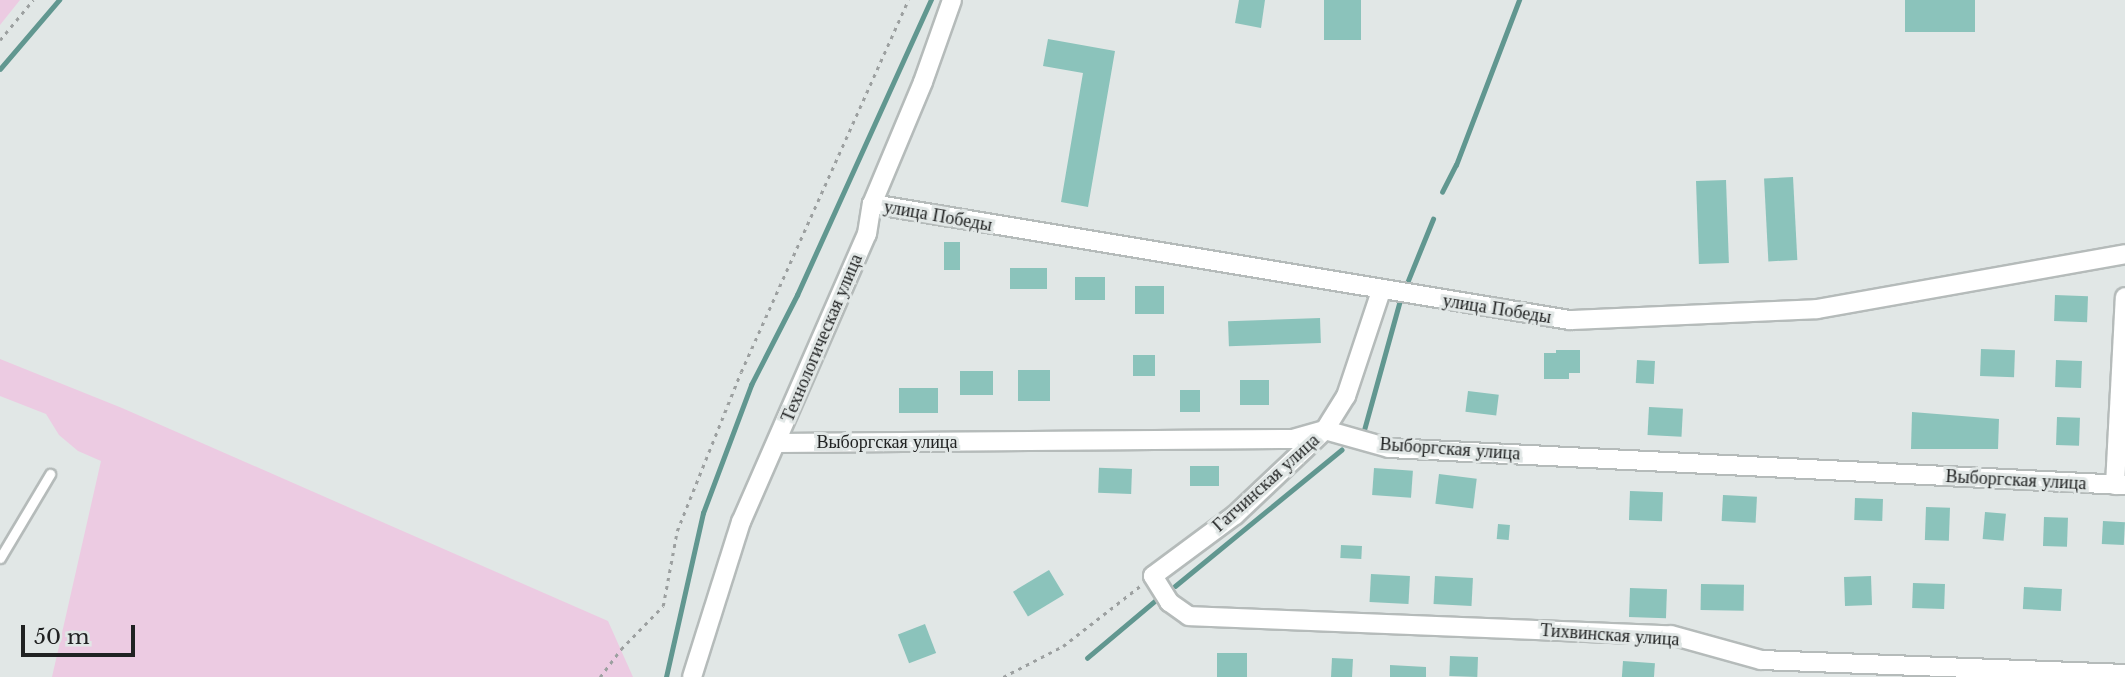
<!DOCTYPE html>
<meta charset="utf-8">
<style>
body{margin:0}
#map{position:relative;width:2125px;height:677px;overflow:hidden;background:#e1e7e6;font-family:"Libre Baskerville",serif}
div>[style]{position:absolute}
.green>*{inset:0;background:#eccbe2}
.stream>*{height:4.5px;margin:-2.25px;padding:0 2.25px;transform-origin:2.25px;border-radius:2.25px;background:#619790}
.building>*{inset:0;background:#8bc3bb;transform-origin:0 0}
.path>*{height:2.5px;margin-top:-1.25px;transform-origin:0;background:repeating-linear-gradient(90deg,#9ca0a0 0 3.5px,transparent 0 8.5px)}
.roads{filter:drop-shadow(2px 0 #b5bbba) drop-shadow(-2px 0 #b5bbba) drop-shadow(0 2px #b5bbba) drop-shadow(0 -2px #b5bbba)}
.lane>*{height:9px;margin:-4.5px;padding:0 4.5px;transform-origin:4.5px;border-radius:4.5px;background:#fff}
.street>*{height:18px;margin:-9px;padding:0 9px;transform-origin:9px;border-radius:9px;background:#fff}
span{translate:-50% -50%;white-space:nowrap;text-align:center;line-height:1.15;-webkit-text-stroke:6px #e1e7e6;paint-order:stroke}
.street-label{font-size:18px;color:#202222}
.scale{position:absolute;left:21px;top:625px;width:114px;height:32px;box-sizing:border-box;border:4px solid #202222;border-top:0;padding-left:9px;font-size:21px;line-height:24px;white-space:nowrap;color:#202222;-webkit-text-stroke:5px #e1e7e6;paint-order:stroke}
</style>
<div id="map">
<div class="green">
<div style="clip-path:polygon(0 0,20px 0,0 25px)"></div>
<div style="clip-path:polygon(0 359px,122px 408px,608px 621px,633px 677px,52px 677px,101px 461px,78px 451px,59px 435px,46px 414px,0 396px)"></div>
</div>
<div class="stream">
<div style="left:0;top:69px;width:91px;rotate:-49.5deg"></div>
<div style="left:1442px;top:192px;width:30px;rotate:-63deg"></div>
<div style="left:1456px;top:165px;width:177px;rotate:-69.1deg"></div>
<div style="left:1407px;top:283px;width:69px;rotate:-67.9deg"></div>
<div style="left:1364px;top:430px;width:135px;rotate:-74.5deg"></div>
<div style="left:1175px;top:586px;width:215px;rotate:-39.3deg"></div>
<div style="left:1087px;top:658px;width:92px;rotate:-40.1deg"></div>
<div style="left:666px;top:677px;width:168px;rotate:-77.3deg"></div>
<div style="left:703px;top:513px;width:137px;rotate:-69.4deg"></div>
<div style="left:751px;top:385px;width:101px;rotate:-62.9deg"></div>
<div style="left:797px;top:295px;width:324px;rotate:-65.6deg"></div>
</div>
<div class="building">
<div style="clip-path:polygon(1239px 0,1265px 0,1261px 28px,1235px 23px)"></div>
<div style="left:1324px;top:0;width:37px;height:40px"></div>
<div style="left:1905px;top:0;width:70px;height:32px"></div>
<div style="clip-path:polygon(1048px 39px,1115px 51px,1088px 207px,1061px 202px,1083px 73px,1043px 66px)"></div>
<div style="left:1793px;top:177px;width:83px;height:29px;rotate:87deg"></div>
<div style="left:1726px;top:180px;width:83px;height:30px;rotate:88deg"></div>
<div style="left:944px;top:242px;width:16px;height:28px"></div>
<div style="left:1010px;top:268px;width:37px;height:21px"></div>
<div style="left:1075px;top:277px;width:30px;height:23px"></div>
<div style="left:1135px;top:286px;width:29px;height:28px"></div>
<div style="left:2055px;top:295px;width:33px;height:26px;rotate:2deg"></div>
<div style="left:1320px;top:318px;width:25px;height:92px;rotate:88deg"></div>
<div style="left:1981px;top:349px;width:34px;height:27px;rotate:2deg"></div>
<div style="clip-path:polygon(1556px 350px,1580px 350px,1580px 373px,1569px 373px,1569px 379px,1544px 379px,1544px 353px,1556px 353px)"></div>
<div style="left:1133px;top:355px;width:22px;height:21px"></div>
<div style="left:1637px;top:360px;width:18px;height:23px;rotate:3deg"></div>
<div style="left:2056px;top:360px;width:26px;height:27px;rotate:2deg"></div>
<div style="left:1050px;top:370px;width:31px;height:32px;rotate:90deg"></div>
<div style="left:960px;top:371px;width:33px;height:24px"></div>
<div style="left:1240px;top:380px;width:29px;height:25px"></div>
<div style="left:899px;top:388px;width:39px;height:25px"></div>
<div style="left:1180px;top:390px;width:20px;height:22px"></div>
<div style="left:1468px;top:391px;width:31px;height:21px;rotate:7deg"></div>
<div style="left:1649px;top:407px;width:34px;height:28px;rotate:3deg"></div>
<div style="clip-path:polygon(1912px 412px,1999px 419px,1998px 449px,1911px 449px)"></div>
<div style="left:2057px;top:417px;width:23px;height:28px;rotate:2deg"></div>
<div style="left:1190px;top:466px;width:29px;height:20px"></div>
<div style="left:1374px;top:468px;width:39px;height:27px;rotate:4deg"></div>
<div style="left:1132px;top:469px;width:25px;height:33px;rotate:92deg"></div>
<div style="left:1439px;top:474px;width:38px;height:30px;rotate:7deg"></div>
<div style="left:1630px;top:491px;width:33px;height:29px;rotate:2deg"></div>
<div style="left:1723px;top:495px;width:34px;height:26px;rotate:3deg"></div>
<div style="left:1855px;top:498px;width:28px;height:22px;rotate:2deg"></div>
<div style="left:1926px;top:507px;width:24px;height:33px;rotate:2deg"></div>
<div style="left:1985px;top:512px;width:21px;height:27px;rotate:5deg"></div>
<div style="left:2044px;top:517px;width:24px;height:29px;rotate:2deg"></div>
<div style="left:2103px;top:521px;width:22px;height:23px;rotate:3deg"></div>
<div style="left:1498px;top:524px;width:12px;height:15px;rotate:5deg"></div>
<div style="left:1341px;top:545px;width:21px;height:13px;rotate:3deg"></div>
<div style="left:1049px;top:570px;width:29px;height:42px;rotate:59deg"></div>
<div style="left:1371px;top:574px;width:39px;height:28px;rotate:3deg"></div>
<div style="left:1435px;top:576px;width:38px;height:28px;rotate:3deg"></div>
<div style="left:1871px;top:576px;width:29px;height:27px;rotate:88deg"></div>
<div style="left:1913px;top:583px;width:32px;height:25px;rotate:2deg"></div>
<div style="left:1701px;top:584px;width:43px;height:26px;rotate:1deg"></div>
<div style="left:2024px;top:587px;width:38px;height:22px;rotate:3deg"></div>
<div style="left:1630px;top:588px;width:37px;height:29px;rotate:2deg"></div>
<div style="left:925px;top:624px;width:31px;height:29px;rotate:69deg"></div>
<div style="left:1217px;top:653px;width:30px;height:24px"></div>
<div style="left:1450px;top:656px;width:28px;height:20px;rotate:2deg"></div>
<div style="left:1332px;top:658px;width:21px;height:19px;rotate:3deg"></div>
<div style="left:1623px;top:661px;width:32px;height:16px;rotate:4deg"></div>
<div style="clip-path:polygon(1390px 665px,1426px 667px,1426px 677px,1390px 677px)"></div>
</div>
<div class="path">
<div style="left:0;top:40px;width:52px;rotate:-50.5deg"></div>
<div style="left:600px;top:677px;width:35px;rotate:-53deg"></div>
<div style="left:621px;top:649px;width:60px;rotate:-45.7deg"></div>
<div style="left:663px;top:606px;width:76px;rotate:-79.4deg"></div>
<div style="left:677px;top:531px;width:171px;rotate:-68.1deg"></div>
<div style="left:741px;top:372px;width:408px;rotate:-65.8deg"></div>
<div style="left:1003px;top:677px;width:68px;rotate:-27.3deg"></div>
<div style="left:1063px;top:646px;width:98px;rotate:-37.9deg"></div>
</div>
<div class="roads">
<div class="lane">
<div style="left:0;top:558px;width:98px;rotate:-59.2deg"></div>
</div>
<div class="street">
<div style="left:872px;top:204px;width:708px;rotate:9.44deg"></div>
<div style="left:1570px;top:320px;width:247px;rotate:-2.5deg"></div>
<div style="left:1817px;top:309px;width:313px;rotate:-10.1deg"></div>
<div style="left:1381px;top:291px;width:111px;rotate:108.4deg"></div>
<div style="left:1346px;top:396px;width:40px;rotate:122deg"></div>
<div style="left:1325px;top:430px;width:124px;rotate:136.6deg"></div>
<div style="left:1235px;top:515px;width:102px;rotate:143.4deg"></div>
<div style="left:1153px;top:576px;width:31px;rotate:58deg"></div>
<div style="left:1169px;top:602px;width:24px;rotate:35deg"></div>
<div style="left:1189px;top:616px;width:482px;rotate:2.3deg"></div>
<div style="left:1671px;top:635px;width:93px;rotate:15.5deg"></div>
<div style="left:1761px;top:660px;width:364px;rotate:2.2deg"></div>
<div style="left:778px;top:443px;width:515px;rotate:-0.45deg"></div>
<div style="left:1293px;top:439px;width:33px;rotate:-16deg"></div>
<div style="left:1325px;top:430px;width:66px;rotate:15.7deg"></div>
<div style="left:1389px;top:448px;width:737px;rotate:2.88deg"></div>
<div style="left:2115px;top:485px;width:188px;rotate:-87deg"></div>
<div style="left:692px;top:677px;width:163px;rotate:-72.5deg"></div>
<div style="left:741px;top:522px;width:314px;rotate:-66.4deg"></div>
<div style="left:867px;top:234px;width:30px;rotate:-81deg"></div>
<div style="left:872px;top:204px;width:132px;rotate:-67.3deg"></div>
<div style="left:923px;top:82px;width:87px;rotate:-70.5deg"></div>
</div>
</div>
<div class="street-label">
<span style="left:938px;top:216px;rotate:10deg">улица Победы</span>
<span style="left:1497px;top:309px;rotate:9deg">улица Победы</span>
<span style="left:822px;top:338px;rotate:-67deg">Технологическая улица</span>
<span style="left:887px;top:442px">Выборгская улица</span>
<span style="left:1450px;top:449px;rotate:4deg">Выборгская улица</span>
<span style="left:2016px;top:480px;rotate:3deg">Выборгская улица</span>
<span style="left:1266px;top:483px;rotate:-42deg">Гатчинская улица</span>
<span style="left:1610px;top:635px;rotate:4deg">Тихвинская улица</span>
</div>
<div class="scale">50 m</div>
</div>
